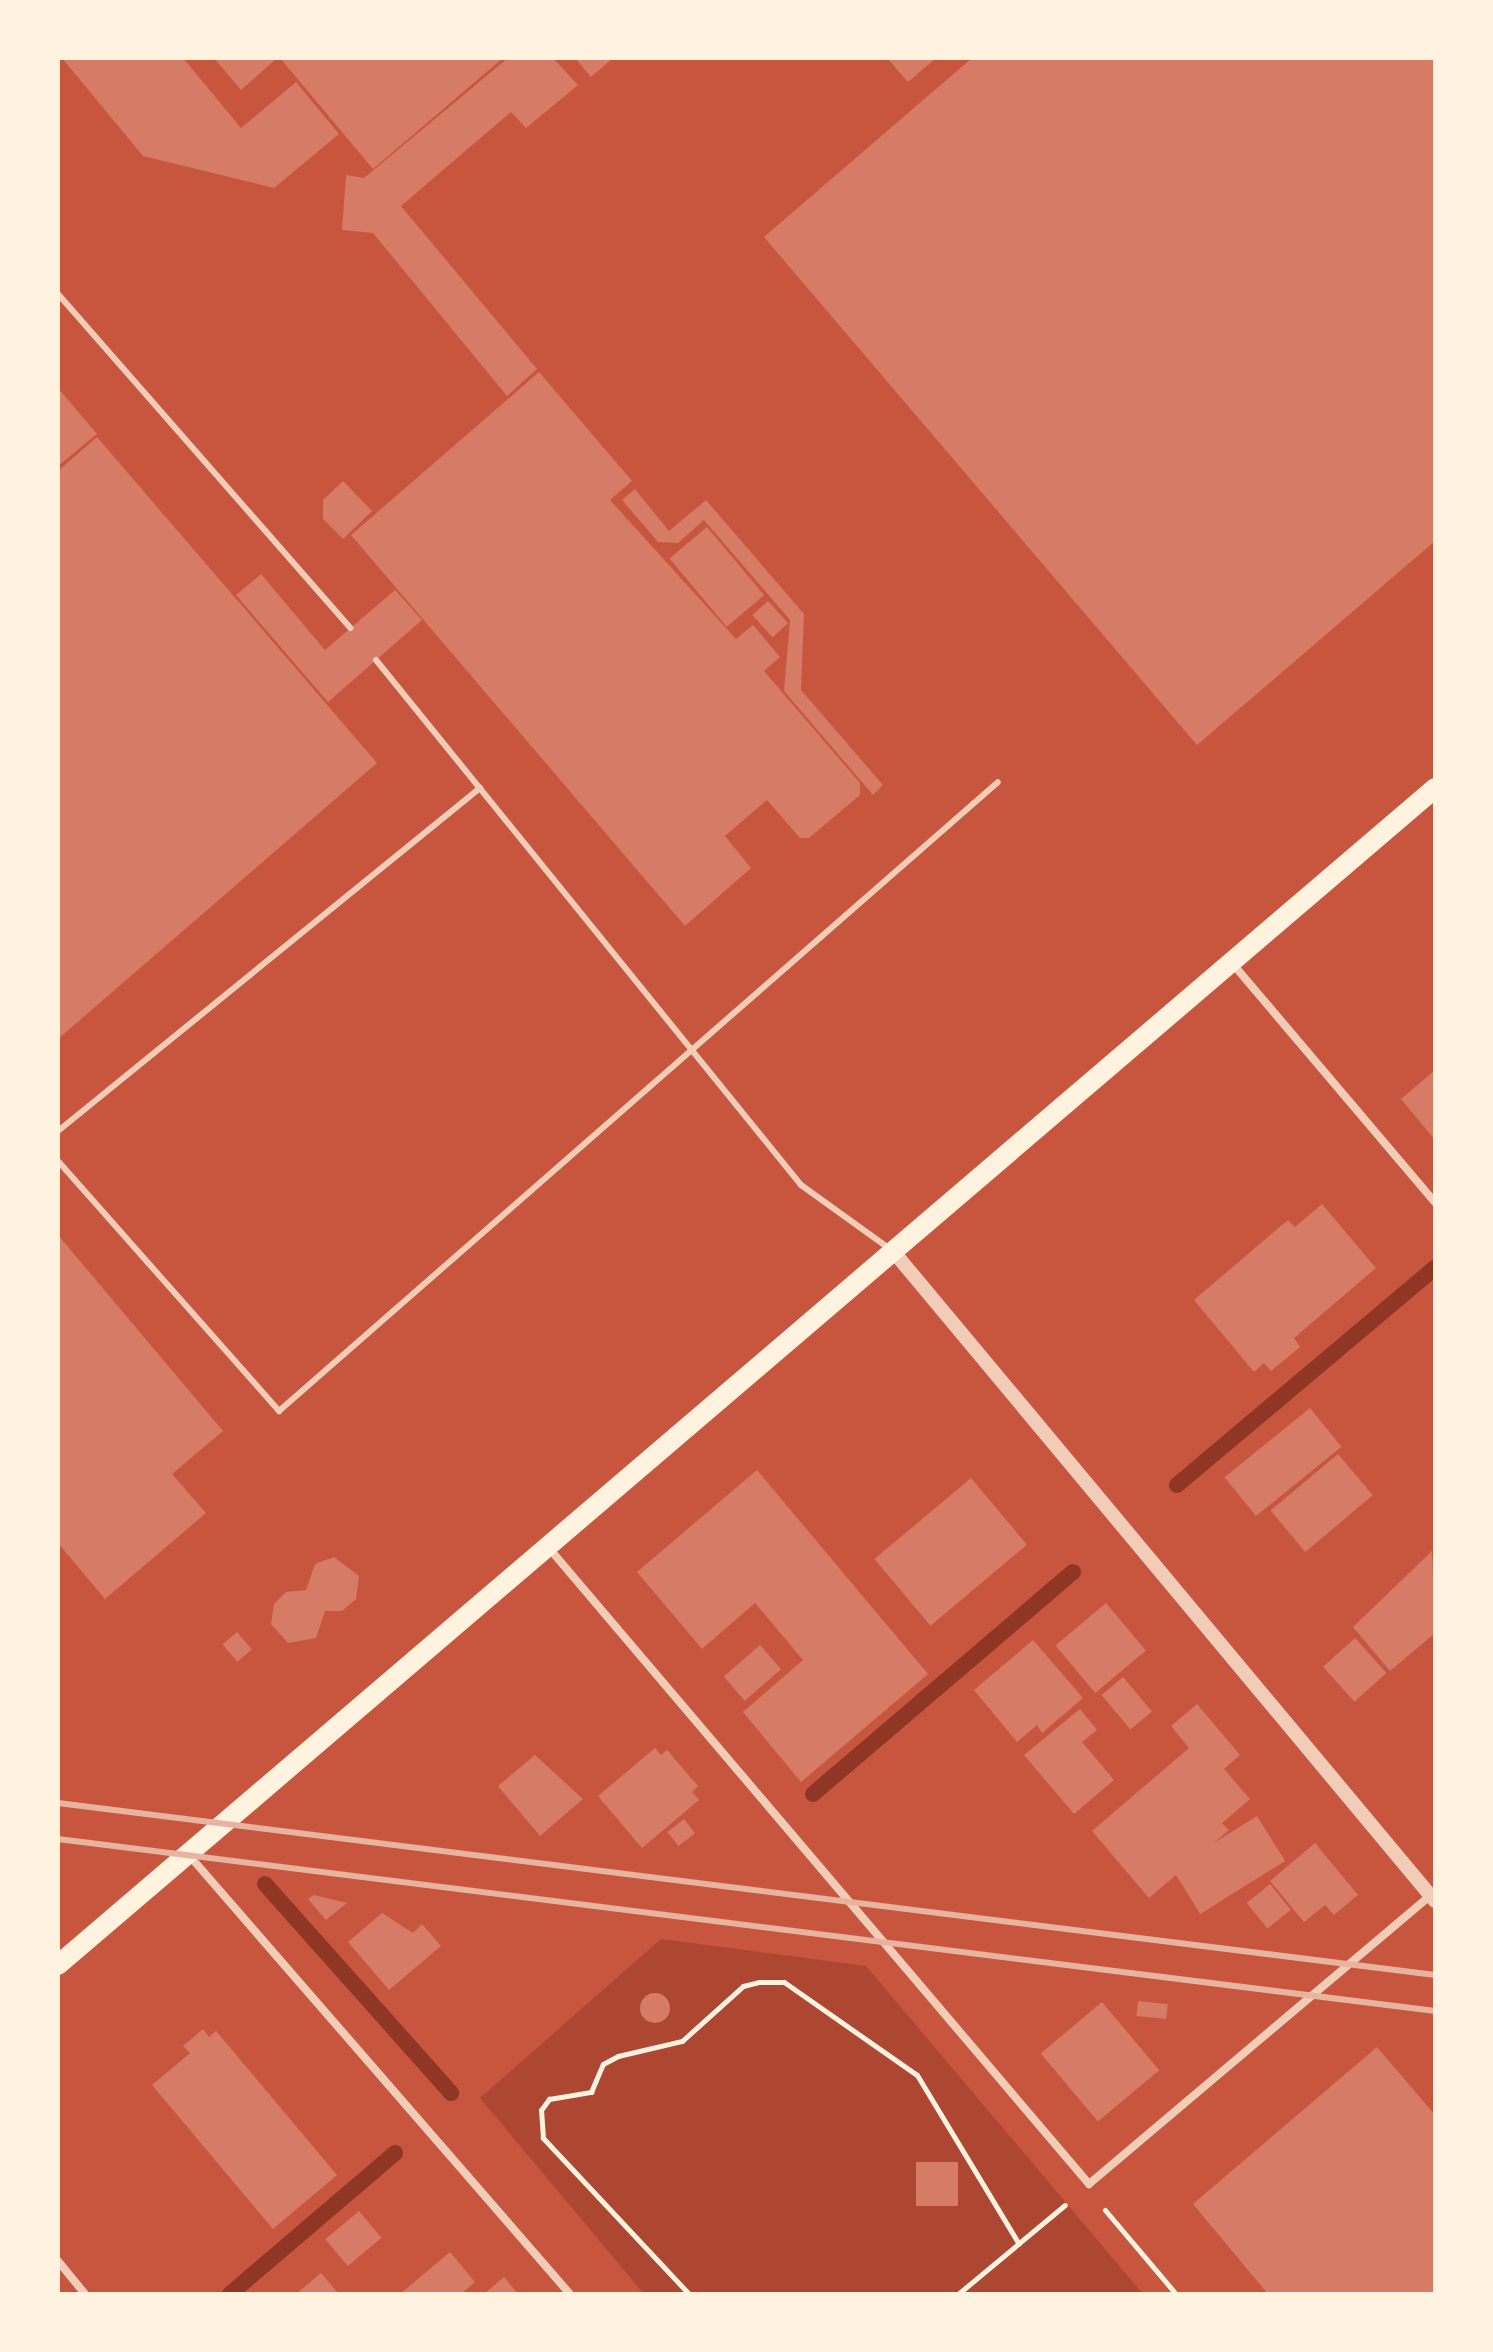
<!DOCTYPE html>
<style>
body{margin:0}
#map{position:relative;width:1493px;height:2352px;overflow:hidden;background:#c8553d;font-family:Overpass,sans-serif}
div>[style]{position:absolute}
.green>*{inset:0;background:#ae4732}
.stream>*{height:16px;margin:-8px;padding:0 8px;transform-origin:8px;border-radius:8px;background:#8f3625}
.building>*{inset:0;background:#d67c66;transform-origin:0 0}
.round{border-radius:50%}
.path>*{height:5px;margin:-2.5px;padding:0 2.5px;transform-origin:2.5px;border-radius:2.5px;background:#fff3e0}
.service>*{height:6px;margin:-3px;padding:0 3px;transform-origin:3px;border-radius:3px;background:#f1ccb7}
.minor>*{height:8px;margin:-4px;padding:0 4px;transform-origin:4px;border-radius:4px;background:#f1ccb7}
.tertiary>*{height:14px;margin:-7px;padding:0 7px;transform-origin:7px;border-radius:7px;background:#f1ccb7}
.primary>*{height:20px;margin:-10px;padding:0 10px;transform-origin:10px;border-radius:10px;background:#fff3e0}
.rail>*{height:6px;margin:-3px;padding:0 3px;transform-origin:3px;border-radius:3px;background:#e9b49f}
span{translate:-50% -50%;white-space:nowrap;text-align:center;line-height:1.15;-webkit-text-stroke:8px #fff3e0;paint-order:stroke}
.frame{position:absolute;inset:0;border:60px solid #fff3e0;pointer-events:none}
</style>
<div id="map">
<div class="green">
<div style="clip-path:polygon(661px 1939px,866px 1966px,1143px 2294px,644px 2294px,480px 2098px)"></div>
</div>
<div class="stream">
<div style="left:1177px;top:1485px;width:337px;rotate:-40.1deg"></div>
<div style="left:813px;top:1794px;width:342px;rotate:-40.5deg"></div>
<div style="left:265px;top:1884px;width:280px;rotate:48.3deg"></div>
<div style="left:230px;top:2294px;width:217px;rotate:-40.5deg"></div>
</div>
<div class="building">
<div style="clip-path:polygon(62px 58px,183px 58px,241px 128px,296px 82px,339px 134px,274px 188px,143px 156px)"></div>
<div style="clip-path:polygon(214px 58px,277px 58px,241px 90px)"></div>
<div style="clip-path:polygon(280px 58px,503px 58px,373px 169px)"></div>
<div style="clip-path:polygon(508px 58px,553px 58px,578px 85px,526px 128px,511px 112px,401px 206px,537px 369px,507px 396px,373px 233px,342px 230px,346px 175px,364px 178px)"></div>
<div style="clip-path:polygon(575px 58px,613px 58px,591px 77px)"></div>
<div style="clip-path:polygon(887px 58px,936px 58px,908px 82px)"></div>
<div style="clip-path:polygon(972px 58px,1435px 58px,1435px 541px,1197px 745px,764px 237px)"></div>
<div style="clip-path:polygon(539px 372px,632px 481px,610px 500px,736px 639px,753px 625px,780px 657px,764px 671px,860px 783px,860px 795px,809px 838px,800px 838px,767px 800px,725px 836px,751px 868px,685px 926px,351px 535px)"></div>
<div style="clip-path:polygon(58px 388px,97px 434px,58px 466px)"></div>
<div style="clip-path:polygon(97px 437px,377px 763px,58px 1039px,58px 471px)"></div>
<div style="clip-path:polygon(343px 481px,372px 511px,343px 539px,323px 519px,323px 500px)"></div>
<div style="clip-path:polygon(635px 489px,669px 531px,706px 500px,804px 614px,801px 690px,883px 785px,873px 795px,784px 691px,790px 620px,704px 520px,678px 543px,658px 542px,622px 500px)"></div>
<div style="left:707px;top:527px;width:89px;height:49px;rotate:50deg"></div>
<div style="clip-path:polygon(261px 574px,325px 650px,395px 590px,422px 620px,328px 702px,236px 595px)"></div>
<div style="left:768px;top:601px;width:30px;height:21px;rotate:48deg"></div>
<div style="clip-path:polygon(1435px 1070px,1435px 1140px,1401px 1099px)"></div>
<div style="clip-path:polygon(1322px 1204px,1376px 1268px,1294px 1338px,1300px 1347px,1271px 1371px,1264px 1363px,1254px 1372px,1194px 1300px,1288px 1220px,1295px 1227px)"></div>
<div style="clip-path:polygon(58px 1235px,223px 1431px,172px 1474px,206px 1513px,105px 1599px,58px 1543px)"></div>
<div style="left:1310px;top:1408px;width:50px;height:110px;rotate:51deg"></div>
<div style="left:1338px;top:1454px;width:54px;height:88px;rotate:50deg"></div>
<div style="clip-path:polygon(757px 1470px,928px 1674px,801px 1782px,743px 1712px,803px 1660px,755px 1603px,702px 1649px,637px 1572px)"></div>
<div style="left:971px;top:1478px;width:87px;height:126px;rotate:50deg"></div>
<div style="clip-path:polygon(1432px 1551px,1435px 1633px,1390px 1671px,1353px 1627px)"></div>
<div style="clip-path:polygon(334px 1557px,359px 1576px,356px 1599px,342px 1611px,325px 1611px,316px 1638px,288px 1643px,271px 1624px,274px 1604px,286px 1592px,306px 1590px,315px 1564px)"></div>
<div style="left:1106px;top:1603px;width:62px;height:66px;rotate:50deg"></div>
<div style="left:237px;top:1632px;width:23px;height:19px;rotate:50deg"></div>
<div style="left:1355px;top:1638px;width:47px;height:43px;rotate:48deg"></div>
<div style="clip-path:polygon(1033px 1640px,1083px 1698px,1042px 1733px,1037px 1725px,1017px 1742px,974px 1690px)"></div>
<div style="left:760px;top:1645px;width:32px;height:48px;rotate:49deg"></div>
<div style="left:1123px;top:1677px;width:45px;height:28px;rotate:50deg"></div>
<div style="clip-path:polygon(1197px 1704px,1240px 1755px,1224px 1769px,1250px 1799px,1222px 1823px,1229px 1830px,1149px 1898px,1092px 1831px,1189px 1748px,1171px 1726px)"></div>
<div style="clip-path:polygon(1080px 1709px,1097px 1730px,1082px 1742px,1114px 1780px,1074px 1814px,1024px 1755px)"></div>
<div style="clip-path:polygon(655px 1748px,661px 1755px,667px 1750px,698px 1786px,692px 1792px,699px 1800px,642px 1848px,598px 1796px)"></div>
<div style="clip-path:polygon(535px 1755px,583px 1799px,540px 1836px,498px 1786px)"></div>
<div style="left:1257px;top:1816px;width:53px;height:100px;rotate:58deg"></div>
<div style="left:684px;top:1819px;width:18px;height:21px;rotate:52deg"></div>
<div style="clip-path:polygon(1315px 1843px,1358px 1895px,1334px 1915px,1325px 1905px,1304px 1922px,1270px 1881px)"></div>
<div style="left:1270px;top:1884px;width:33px;height:30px;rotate:51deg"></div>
<div style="clip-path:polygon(314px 1895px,347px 1903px,326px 1920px,308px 1899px)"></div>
<div style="clip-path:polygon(382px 1913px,413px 1933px,422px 1924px,441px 1946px,389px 1990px,348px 1942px)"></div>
<div class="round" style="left:640px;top:1993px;width:30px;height:30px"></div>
<div style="left:1138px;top:2001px;width:30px;height:15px;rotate:6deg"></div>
<div style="left:1102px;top:2002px;width:89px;height:80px;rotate:50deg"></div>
<div style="clip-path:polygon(203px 2029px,209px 2037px,216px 2031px,337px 2175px,273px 2229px,152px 2085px,190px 2053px,183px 2046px)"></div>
<div style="clip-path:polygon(1377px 2047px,1435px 2115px,1435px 2294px,1268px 2294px,1193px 2204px)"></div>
<div style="left:916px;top:2162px;width:42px;height:44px"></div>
<div style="left:359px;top:2211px;width:35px;height:44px;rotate:50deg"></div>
<div style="clip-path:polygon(450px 2252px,475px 2282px,461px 2294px,400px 2294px)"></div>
<div style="clip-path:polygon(321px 2273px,339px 2294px,296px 2294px)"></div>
<div style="clip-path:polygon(504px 2277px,518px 2294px,484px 2294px)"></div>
</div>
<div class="path">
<div style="left:1105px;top:2210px;width:110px;rotate:49.8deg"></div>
<div style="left:689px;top:2294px;width:214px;rotate:-133.1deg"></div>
<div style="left:543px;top:2138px;width:28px;rotate:-94deg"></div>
<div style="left:541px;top:2110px;width:14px;rotate:-54deg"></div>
<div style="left:549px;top:2099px;width:43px;rotate:-9.5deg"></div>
<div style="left:591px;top:2092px;width:30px;rotate:-67deg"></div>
<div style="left:603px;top:2064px;width:17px;rotate:-28deg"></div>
<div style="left:618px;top:2056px;width:66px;rotate:-13.2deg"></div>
<div style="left:682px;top:2041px;width:82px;rotate:-42deg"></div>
<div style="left:743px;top:1986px;width:16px;rotate:-14deg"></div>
<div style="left:759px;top:1982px;width:25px"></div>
<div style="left:784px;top:1982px;width:162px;rotate:35deg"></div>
<div style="left:917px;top:2075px;width:197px;rotate:58.9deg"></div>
<div style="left:958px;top:2294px;width:139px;rotate:-39.8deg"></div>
</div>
<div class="service">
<div style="left:58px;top:294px;width:444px;rotate:48.8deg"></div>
<div style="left:376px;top:660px;width:675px;rotate:51.01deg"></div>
<div style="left:801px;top:1185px;width:110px;rotate:35.7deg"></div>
<div style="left:58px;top:1131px;width:544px;rotate:-39.1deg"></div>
<div style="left:58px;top:1161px;width:334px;rotate:48.5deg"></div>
<div style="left:279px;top:1411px;width:955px;rotate:-41.18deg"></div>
</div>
<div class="minor">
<div style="left:1232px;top:963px;width:314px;rotate:49.7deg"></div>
<div style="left:548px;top:1547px;width:836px;rotate:49.66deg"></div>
<div style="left:1089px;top:2184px;width:451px;rotate:-40.2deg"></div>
<div style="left:188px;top:1854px;width:583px;rotate:49.04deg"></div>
<div style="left:58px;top:2261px;width:43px;rotate:50.7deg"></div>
</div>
<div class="tertiary">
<div style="left:893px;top:1251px;width:846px;rotate:50.18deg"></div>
</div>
<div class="primary">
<div style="left:58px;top:1965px;width:1811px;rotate:-40.52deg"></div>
</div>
<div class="rail">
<div style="left:58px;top:1803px;width:1388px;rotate:7.12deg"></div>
<div style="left:58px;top:1839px;width:1388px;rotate:7.12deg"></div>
</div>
<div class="frame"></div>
</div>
